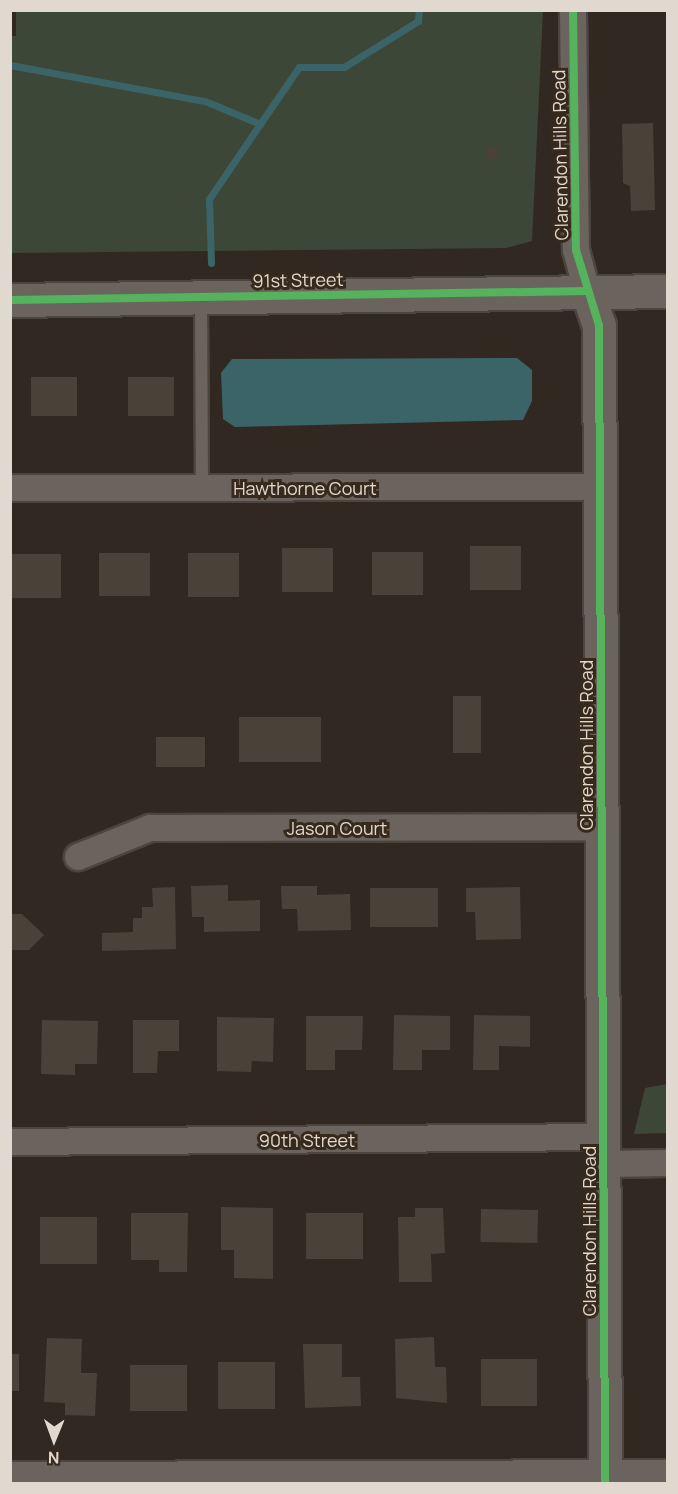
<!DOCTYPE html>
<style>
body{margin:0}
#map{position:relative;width:678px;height:1494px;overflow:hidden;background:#312921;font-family:Manrope,sans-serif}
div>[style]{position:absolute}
.green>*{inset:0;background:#3d4737}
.water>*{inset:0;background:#3b6468}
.stream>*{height:7px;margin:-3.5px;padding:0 3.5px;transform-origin:3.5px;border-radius:3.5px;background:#3b6468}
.building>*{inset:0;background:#4a4239;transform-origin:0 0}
.roads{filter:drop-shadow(2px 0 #4c453f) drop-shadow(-2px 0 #4c453f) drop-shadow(0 2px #4c453f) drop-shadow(0 -2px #4c453f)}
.lane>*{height:12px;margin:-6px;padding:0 6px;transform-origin:6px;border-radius:6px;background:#6b645e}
.street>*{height:26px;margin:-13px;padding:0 13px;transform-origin:13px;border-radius:13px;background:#6b645e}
.secondary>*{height:33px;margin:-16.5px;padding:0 16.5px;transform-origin:16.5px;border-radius:16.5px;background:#6b645e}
.cycleway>*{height:8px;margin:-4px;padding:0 4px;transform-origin:4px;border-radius:4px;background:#56b35d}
span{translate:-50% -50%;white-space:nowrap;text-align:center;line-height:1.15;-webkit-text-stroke:6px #37291b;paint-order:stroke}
.street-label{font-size:18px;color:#e1d8cf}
.frame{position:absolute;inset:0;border:12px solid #e1d8cf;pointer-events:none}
.north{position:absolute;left:24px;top:1410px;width:60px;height:60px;-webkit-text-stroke:4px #37291b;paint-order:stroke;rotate:181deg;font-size:16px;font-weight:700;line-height:24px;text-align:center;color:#e1d8cf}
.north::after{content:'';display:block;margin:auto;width:21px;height:27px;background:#e1d8cf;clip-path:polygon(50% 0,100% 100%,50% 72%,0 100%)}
</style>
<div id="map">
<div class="green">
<div style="clip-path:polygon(16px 10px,543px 11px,532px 241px,506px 248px,11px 253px,10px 36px,16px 36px)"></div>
<div style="clip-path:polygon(667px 1084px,667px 1133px,634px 1134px,645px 1088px)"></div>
</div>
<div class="water">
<div style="clip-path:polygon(517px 358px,532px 370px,532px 401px,523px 420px,235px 427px,223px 419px,221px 373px,232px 359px)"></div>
</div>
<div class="stream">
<div style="left:10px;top:65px;width:198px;rotate:10.5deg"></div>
<div style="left:205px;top:101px;width:60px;rotate:22.7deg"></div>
<div style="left:260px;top:124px;width:69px;rotate:-55.6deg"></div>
<div style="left:299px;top:67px;width:45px"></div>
<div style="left:344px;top:67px;width:87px;rotate:-31.9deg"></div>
<div style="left:418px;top:21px;width:11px;rotate:-85deg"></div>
<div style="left:211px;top:263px;width:64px;rotate:-91.8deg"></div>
<div style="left:209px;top:199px;width:91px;rotate:-55.8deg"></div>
</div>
<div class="building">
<div style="clip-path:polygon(653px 123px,655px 210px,631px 211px,630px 186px,623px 183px,622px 124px)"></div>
<div style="clip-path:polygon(487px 146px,499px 147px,497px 159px,485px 158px)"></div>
<div style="left:31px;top:377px;width:46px;height:39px"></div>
<div style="left:128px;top:377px;width:46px;height:39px"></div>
<div style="left:470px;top:546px;width:51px;height:44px"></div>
<div style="left:282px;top:548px;width:51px;height:44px"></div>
<div style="left:372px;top:552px;width:51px;height:43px"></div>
<div style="left:99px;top:553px;width:51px;height:43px"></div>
<div style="left:188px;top:553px;width:51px;height:44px"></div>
<div style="left:10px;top:554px;width:51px;height:44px"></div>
<div style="left:453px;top:696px;width:28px;height:57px"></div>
<div style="left:321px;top:717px;width:45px;height:82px;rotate:90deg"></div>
<div style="left:205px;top:737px;width:30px;height:49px;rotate:90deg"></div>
<div style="clip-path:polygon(228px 885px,228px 901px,260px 900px,260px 931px,204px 932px,204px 917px,192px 917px,191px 886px)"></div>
<div style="clip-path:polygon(281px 886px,317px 886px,317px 895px,350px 894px,351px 930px,298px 931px,297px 909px,282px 909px)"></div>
<div style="clip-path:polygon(175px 887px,176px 949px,102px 951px,102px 933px,133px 932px,133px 918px,142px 918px,142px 907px,153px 907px,152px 888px)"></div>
<div style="clip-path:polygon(520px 887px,521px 939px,476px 940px,475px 912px,466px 912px,466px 888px)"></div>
<div style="left:370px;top:888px;width:68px;height:39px"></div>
<div style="clip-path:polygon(10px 914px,22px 914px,44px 935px,29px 950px,10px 950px)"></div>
<div style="clip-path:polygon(394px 1015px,450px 1016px,450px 1050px,422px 1050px,422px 1070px,393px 1070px)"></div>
<div style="clip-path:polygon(474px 1015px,530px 1016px,530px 1047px,499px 1046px,499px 1070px,473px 1070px)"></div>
<div style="clip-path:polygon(306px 1016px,363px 1016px,362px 1050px,335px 1050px,335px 1070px,306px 1070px)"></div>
<div style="clip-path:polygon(217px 1017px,274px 1018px,273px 1062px,252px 1061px,251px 1072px,217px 1071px)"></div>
<div style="clip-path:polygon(42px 1020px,98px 1021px,97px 1064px,75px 1064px,75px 1075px,41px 1074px)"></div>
<div style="clip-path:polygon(133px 1020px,179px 1020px,179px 1051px,158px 1051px,157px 1073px,133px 1073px)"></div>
<div style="clip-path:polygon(221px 1207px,273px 1208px,273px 1279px,234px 1278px,234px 1250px,221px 1250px)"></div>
<div style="clip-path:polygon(415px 1208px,443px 1208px,445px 1253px,431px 1254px,432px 1282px,399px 1282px,398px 1217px,415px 1217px)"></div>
<div style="left:481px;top:1209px;width:57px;height:33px;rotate:1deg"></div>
<div style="clip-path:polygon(131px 1213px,188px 1213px,187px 1272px,159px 1272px,159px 1260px,131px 1260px)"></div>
<div style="left:306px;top:1213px;width:57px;height:46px"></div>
<div style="left:40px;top:1217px;width:57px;height:47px"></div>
<div style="clip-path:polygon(434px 1337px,435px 1367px,446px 1367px,447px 1403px,396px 1398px,395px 1339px)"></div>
<div style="clip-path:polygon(47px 1338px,82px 1339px,81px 1373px,97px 1373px,95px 1416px,65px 1415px,65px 1403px,44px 1402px)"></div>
<div style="clip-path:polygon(303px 1344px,342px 1344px,342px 1377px,360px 1377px,361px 1406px,305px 1408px)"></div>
<div style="left:10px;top:1354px;width:9px;height:37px"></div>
<div style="left:481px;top:1359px;width:56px;height:47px"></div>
<div style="left:218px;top:1362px;width:57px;height:47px"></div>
<div style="left:130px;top:1365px;width:57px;height:46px"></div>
</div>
<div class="roads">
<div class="lane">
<div style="left:201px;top:298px;width:190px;rotate:89.7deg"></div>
</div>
<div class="street">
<div style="left:573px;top:10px;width:240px;rotate:89.3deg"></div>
<div style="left:576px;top:250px;width:42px;rotate:75deg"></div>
<div style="left:10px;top:488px;width:590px;rotate:-0.1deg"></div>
<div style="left:78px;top:857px;width:78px;rotate:-21.9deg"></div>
<div style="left:150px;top:828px;width:452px;rotate:-0.1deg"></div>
<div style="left:10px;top:1142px;width:593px;rotate:-0.48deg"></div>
<div style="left:603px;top:1164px;width:65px;rotate:-0.9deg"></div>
<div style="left:10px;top:1475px;width:658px;rotate:-0.17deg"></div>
</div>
<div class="secondary">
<div style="left:587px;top:291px;width:36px;rotate:71deg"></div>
<div style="left:599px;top:325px;width:1159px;rotate:89.7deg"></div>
<div style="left:10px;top:300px;width:658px;rotate:-0.78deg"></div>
</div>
</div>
<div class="cycleway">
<div style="left:573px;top:10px;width:240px;rotate:89.3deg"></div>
<div style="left:576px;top:250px;width:78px;rotate:73deg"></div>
<div style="left:599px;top:325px;width:1159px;rotate:89.7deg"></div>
<div style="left:10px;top:300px;width:577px;rotate:-0.89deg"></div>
</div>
<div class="street-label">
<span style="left:560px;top:155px;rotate:-91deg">Clarendon Hills Road</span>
<span style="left:298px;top:280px;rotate:-1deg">91st Street</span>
<span style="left:305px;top:488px">Hawthorne Court</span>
<span style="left:586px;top:745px;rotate:-90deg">Clarendon Hills Road</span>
<span style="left:337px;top:828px">Jason Court</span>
<span style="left:307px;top:1140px">90th Street</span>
<span style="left:589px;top:1231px;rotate:-90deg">Clarendon Hills Road</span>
</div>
<div class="frame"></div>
<div class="north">N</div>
</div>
